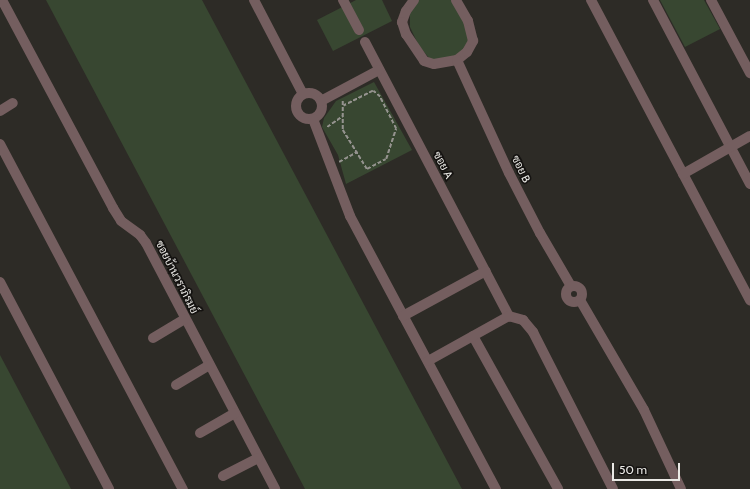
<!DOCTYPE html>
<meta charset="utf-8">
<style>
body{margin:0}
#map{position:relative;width:750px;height:489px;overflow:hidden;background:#2d2b26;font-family:Cabin,Sarabun,sans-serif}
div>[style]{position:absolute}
.green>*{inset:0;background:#384731}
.path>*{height:1.5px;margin-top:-0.75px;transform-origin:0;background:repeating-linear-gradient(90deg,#95938f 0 4px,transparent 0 6px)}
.street>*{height:10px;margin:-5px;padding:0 5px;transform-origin:5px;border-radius:5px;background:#745e5f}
.street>.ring{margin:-5px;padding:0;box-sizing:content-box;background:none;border:10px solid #745e5f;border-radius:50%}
span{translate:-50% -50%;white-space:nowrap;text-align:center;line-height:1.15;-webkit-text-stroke:3.5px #151311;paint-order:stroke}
.street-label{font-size:11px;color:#eae9e5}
.scale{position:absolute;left:612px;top:463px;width:68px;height:18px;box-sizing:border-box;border:2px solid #eae9e5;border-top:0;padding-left:5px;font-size:12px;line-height:14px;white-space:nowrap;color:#eae9e5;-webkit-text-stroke:3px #151311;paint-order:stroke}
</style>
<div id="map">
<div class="green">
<div style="clip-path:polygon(46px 0,202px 0,462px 489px,305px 489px)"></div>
<div style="clip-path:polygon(356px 0,382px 0,392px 21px,333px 51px,317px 20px)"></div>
<div style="clip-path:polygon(418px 0,451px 0,464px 21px,470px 37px,464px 51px,442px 62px,430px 59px,419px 46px,410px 27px,410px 14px)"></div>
<div style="clip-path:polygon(660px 0,704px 0,720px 29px,685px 47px)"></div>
<div style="clip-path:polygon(374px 82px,412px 150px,346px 184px,338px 155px,322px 127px,324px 118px,336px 101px)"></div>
<div style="clip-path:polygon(0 355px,71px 489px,0 489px)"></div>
</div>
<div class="path">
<div style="left:343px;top:101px;width:29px;rotate:90deg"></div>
<div style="left:343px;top:130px;width:46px;rotate:58.4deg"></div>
<div style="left:367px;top:169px;width:21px;rotate:-28deg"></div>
<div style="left:386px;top:159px;width:32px;rotate:-72deg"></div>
<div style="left:396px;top:129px;width:36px;rotate:-117deg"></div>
<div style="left:380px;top:97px;width:9px;rotate:-139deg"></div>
<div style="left:373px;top:91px;width:33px;rotate:153deg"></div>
<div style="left:327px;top:127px;width:19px;rotate:-35deg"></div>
<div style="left:339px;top:162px;width:21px;rotate:-29deg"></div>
</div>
<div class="street">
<div style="left:2px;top:0;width:236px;rotate:61.9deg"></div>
<div style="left:113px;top:208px;width:15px;rotate:58deg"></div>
<div style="left:121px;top:221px;width:24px;rotate:36deg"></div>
<div style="left:140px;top:235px;width:10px;rotate:53deg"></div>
<div style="left:146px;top:243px;width:278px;rotate:62.3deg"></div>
<div style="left:254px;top:0;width:106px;rotate:62.5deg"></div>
<div style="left:343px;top:0;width:34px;rotate:62deg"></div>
<div style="left:414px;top:0;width:14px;rotate:126deg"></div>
<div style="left:406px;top:11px;width:12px;rotate:110deg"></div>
<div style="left:402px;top:22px;width:13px;rotate:72deg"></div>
<div style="left:406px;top:34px;width:32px;rotate:56deg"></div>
<div style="left:424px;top:61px;width:10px;rotate:17deg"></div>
<div style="left:434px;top:64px;width:23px;rotate:-10deg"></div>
<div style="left:457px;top:60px;width:13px;rotate:-39deg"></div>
<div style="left:467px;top:52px;width:13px;rotate:-61deg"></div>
<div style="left:473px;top:41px;width:21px;rotate:-104deg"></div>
<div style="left:468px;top:21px;width:24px;rotate:-120deg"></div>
<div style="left:591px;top:0;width:340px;rotate:62.1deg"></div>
<div style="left:653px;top:0;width:208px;rotate:62.2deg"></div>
<div style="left:711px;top:0;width:83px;rotate:61.9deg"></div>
<div style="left:365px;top:42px;width:310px;rotate:62.3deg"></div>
<div style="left:509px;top:316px;width:15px;rotate:16deg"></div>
<div style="left:523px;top:320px;width:16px;rotate:50deg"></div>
<div style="left:533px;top:332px;width:176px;rotate:63deg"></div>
<div style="left:457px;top:60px;width:124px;rotate:65.3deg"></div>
<div style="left:509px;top:173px;width:68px;rotate:62.7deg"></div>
<div style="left:540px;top:233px;width:61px;rotate:59.7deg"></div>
<div class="ring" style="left:296px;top:93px;width:16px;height:16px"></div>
<div style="left:321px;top:101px;width:66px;rotate:-28.1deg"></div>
<div style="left:0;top:111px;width:15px;rotate:-32deg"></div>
<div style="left:313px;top:119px;width:104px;rotate:69.1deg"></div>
<div style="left:350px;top:216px;width:310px;rotate:61.9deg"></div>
<div style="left:0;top:144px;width:391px;rotate:62.1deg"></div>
<div style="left:683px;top:174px;width:77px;rotate:-29.6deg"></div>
<div style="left:0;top:282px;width:234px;rotate:62.2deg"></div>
<div class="ring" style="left:566px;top:286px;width:6px;height:6px"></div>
<div style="left:580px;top:300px;width:127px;rotate:59.8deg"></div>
<div style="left:644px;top:410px;width:87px;rotate:64.9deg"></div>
<div style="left:403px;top:316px;width:94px;rotate:-28.5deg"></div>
<div style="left:473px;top:336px;width:175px;rotate:60.9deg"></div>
<div style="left:153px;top:338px;width:37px;rotate:-31deg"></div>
<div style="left:428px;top:361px;width:93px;rotate:-29.1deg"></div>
<div style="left:176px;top:385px;width:39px;rotate:-31deg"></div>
<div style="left:200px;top:433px;width:40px;rotate:-29.7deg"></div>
<div style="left:223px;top:476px;width:39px;rotate:-27deg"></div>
</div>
<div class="street-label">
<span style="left:443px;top:165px;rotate:62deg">ซอย A</span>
<span style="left:521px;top:169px;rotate:64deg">ซอย B</span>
<span style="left:177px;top:277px;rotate:63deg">ซอยบ้านวราภิรมย์</span>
</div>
<div class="scale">50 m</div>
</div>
